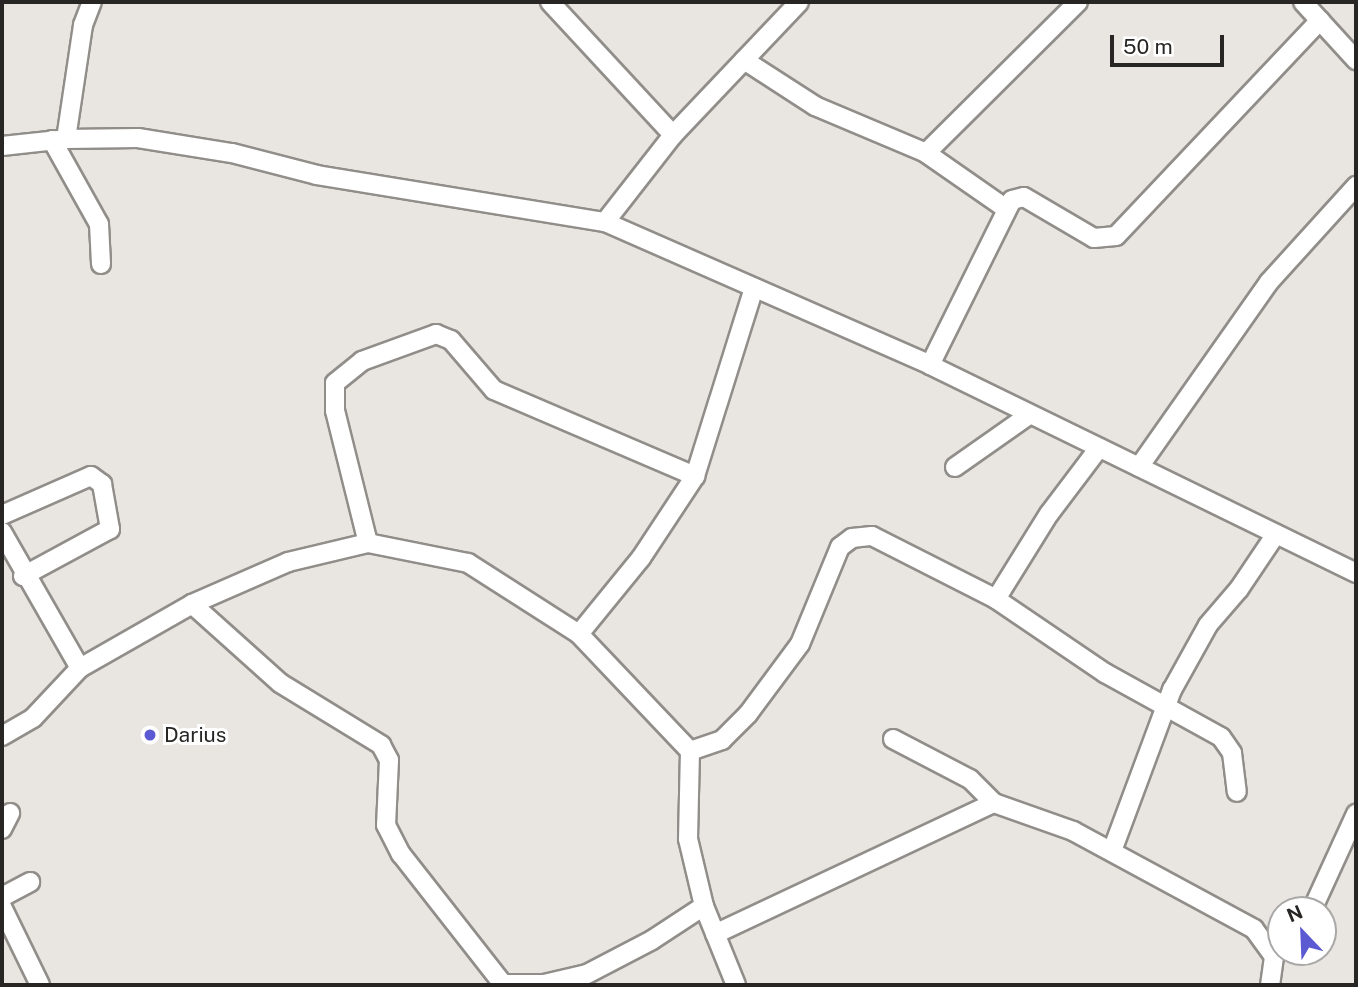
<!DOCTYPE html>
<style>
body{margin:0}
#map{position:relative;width:1358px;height:987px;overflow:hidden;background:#e9e6e1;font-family:"Public Sans",sans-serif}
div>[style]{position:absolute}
.roads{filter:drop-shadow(2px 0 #918e8a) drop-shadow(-2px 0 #918e8a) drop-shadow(0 2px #918e8a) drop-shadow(0 -2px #918e8a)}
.street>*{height:18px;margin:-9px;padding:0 9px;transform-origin:9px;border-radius:9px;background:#fff}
.dots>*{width:19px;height:19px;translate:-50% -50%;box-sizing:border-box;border:4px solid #fff;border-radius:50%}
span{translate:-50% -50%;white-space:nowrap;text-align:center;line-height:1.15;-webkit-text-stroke:6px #fff;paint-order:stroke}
.poi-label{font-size:21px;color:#272624}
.left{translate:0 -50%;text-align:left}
.frame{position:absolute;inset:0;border:4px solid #272624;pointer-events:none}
.north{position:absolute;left:1267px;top:896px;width:70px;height:70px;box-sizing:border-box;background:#fff;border:2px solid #a9a8a7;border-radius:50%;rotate:337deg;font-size:19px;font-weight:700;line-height:28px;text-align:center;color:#272624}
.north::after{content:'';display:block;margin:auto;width:24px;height:32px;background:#5c5ad2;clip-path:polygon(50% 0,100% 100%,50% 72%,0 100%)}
.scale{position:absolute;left:1110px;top:35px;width:114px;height:32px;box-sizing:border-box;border:4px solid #272624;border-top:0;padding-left:9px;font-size:21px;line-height:24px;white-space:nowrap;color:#272624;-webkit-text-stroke:5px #fff;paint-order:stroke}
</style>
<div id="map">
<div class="roads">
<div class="street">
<div style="left:550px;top:2px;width:181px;rotate:47.2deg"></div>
<div style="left:1303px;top:2px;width:79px;rotate:47.6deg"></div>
<div style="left:744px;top:60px;width:85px;rotate:32.9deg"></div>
<div style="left:815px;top:106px;width:121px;rotate:22.9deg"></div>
<div style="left:926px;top:153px;width:96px;rotate:34.8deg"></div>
<div style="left:66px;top:139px;width:115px;rotate:-81.5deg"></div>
<div style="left:83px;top:25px;width:25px;rotate:-69deg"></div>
<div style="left:52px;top:140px;width:96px;rotate:60.8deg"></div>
<div style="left:99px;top:224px;width:40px;rotate:87.1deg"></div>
<div style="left:2px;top:146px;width:64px;rotate:-6.2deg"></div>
<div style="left:66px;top:139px;width:72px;rotate:-0.8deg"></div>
<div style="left:138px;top:138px;width:95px;rotate:9.1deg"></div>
<div style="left:232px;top:153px;width:88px;rotate:14.5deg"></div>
<div style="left:317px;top:175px;width:292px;rotate:9.3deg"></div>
<div style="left:605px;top:222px;width:355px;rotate:23.7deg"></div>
<div style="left:930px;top:365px;width:474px;rotate:26deg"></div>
<div style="left:926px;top:153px;width:214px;rotate:-44.8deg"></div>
<div style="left:605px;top:222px;width:110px;rotate:-52deg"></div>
<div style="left:673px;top:135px;width:183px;rotate:-46.5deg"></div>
<div style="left:930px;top:365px;width:184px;rotate:-63.6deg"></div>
<div style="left:1012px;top:200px;width:12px;rotate:-14deg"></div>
<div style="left:1024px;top:197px;width:81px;rotate:30.4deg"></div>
<div style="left:1094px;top:238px;width:22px;rotate:-5deg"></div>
<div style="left:1116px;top:236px;width:297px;rotate:-46.6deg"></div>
<div style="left:955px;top:467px;width:90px;rotate:-35.1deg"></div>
<div style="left:1139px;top:467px;width:226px;rotate:-54.9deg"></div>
<div style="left:1269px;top:282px;width:130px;rotate:-47.8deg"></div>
<div style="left:2px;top:515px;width:97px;rotate:-23.7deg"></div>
<div style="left:91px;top:476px;width:14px;rotate:36deg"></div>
<div style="left:102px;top:484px;width:46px;rotate:79.9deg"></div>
<div style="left:110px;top:529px;width:99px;rotate:151.6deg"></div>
<div style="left:2px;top:532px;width:157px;rotate:60.2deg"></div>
<div style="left:368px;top:543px;width:136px;rotate:-104deg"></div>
<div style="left:335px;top:411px;width:28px;rotate:-90deg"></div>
<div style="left:335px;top:383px;width:35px;rotate:-39deg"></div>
<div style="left:362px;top:361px;width:79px;rotate:-20deg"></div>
<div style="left:436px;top:334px;width:16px;rotate:22deg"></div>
<div style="left:451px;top:340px;width:66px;rotate:49.3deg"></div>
<div style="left:494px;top:390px;width:219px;rotate:23.2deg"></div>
<div style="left:996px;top:599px;width:100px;rotate:-58.1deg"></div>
<div style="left:1049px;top:514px;width:83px;rotate:-52.9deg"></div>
<div style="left:192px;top:604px;width:118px;rotate:41.9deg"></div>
<div style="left:280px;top:683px;width:119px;rotate:31.5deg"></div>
<div style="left:381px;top:745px;width:17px;rotate:62deg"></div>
<div style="left:389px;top:760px;width:65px;rotate:92.6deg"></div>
<div style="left:386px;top:825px;width:33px;rotate:63deg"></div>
<div style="left:401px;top:854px;width:165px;rotate:51.9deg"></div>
<div style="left:503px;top:984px;width:41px"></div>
<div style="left:544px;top:984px;width:44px;rotate:-13.1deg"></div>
<div style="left:587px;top:974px;width:73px;rotate:-27.6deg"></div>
<div style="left:652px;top:940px;width:62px;rotate:-33.2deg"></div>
<div style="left:2px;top:736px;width:36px;rotate:-30deg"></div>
<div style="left:33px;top:718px;width:69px;rotate:-46.8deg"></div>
<div style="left:80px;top:668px;width:129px;rotate:-29.7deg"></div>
<div style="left:192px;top:604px;width:105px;rotate:-23.6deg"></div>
<div style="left:288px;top:562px;width:82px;rotate:-13.4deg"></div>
<div style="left:368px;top:543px;width:102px;rotate:11.3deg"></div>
<div style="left:468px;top:563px;width:132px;rotate:32.6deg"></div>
<div style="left:893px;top:739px;width:87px;rotate:27.5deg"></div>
<div style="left:970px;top:779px;width:34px;rotate:45deg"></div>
<div style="left:690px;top:751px;width:34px;rotate:-19deg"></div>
<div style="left:722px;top:740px;width:37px;rotate:-45deg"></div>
<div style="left:748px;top:714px;width:87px;rotate:-53.4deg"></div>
<div style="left:800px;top:644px;width:105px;rotate:-67.6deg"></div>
<div style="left:840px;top:547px;width:15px;rotate:-37deg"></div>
<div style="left:852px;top:538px;width:20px;rotate:-6deg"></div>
<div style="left:872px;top:536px;width:139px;rotate:26.9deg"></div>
<div style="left:996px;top:599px;width:132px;rotate:34.2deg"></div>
<div style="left:1105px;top:673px;width:132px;rotate:28.9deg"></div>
<div style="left:1221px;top:737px;width:19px;rotate:55deg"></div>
<div style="left:1232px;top:753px;width:39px;rotate:83deg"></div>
<div style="left:2px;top:829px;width:18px;rotate:-63deg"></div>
<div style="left:1112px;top:851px;width:172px;rotate:-69.6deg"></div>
<div style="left:1172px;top:690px;width:74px;rotate:-61deg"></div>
<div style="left:1208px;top:625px;width:48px;rotate:-49.3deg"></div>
<div style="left:1239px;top:589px;width:66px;rotate:-56.1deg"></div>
<div style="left:2px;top:897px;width:32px;rotate:-28deg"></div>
<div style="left:2px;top:907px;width:87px;rotate:64deg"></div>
<div style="left:1312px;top:910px;width:106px;rotate:-65.4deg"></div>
<div style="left:715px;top:934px;width:308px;rotate:-25.2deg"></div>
<div style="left:994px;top:803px;width:84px;rotate:19.5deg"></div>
<div style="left:1073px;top:831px;width:206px;rotate:28.4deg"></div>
<div style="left:1254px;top:929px;width:34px;rotate:54deg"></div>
<div style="left:1274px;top:957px;width:28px;rotate:98deg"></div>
<div style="left:736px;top:985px;width:85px;rotate:-112.1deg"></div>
<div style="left:704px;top:906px;width:69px;rotate:-103.4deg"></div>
<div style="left:688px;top:839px;width:88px;rotate:-88.7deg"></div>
<div style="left:690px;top:751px;width:161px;rotate:-133.5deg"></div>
<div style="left:579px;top:634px;width:98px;rotate:-50.8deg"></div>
<div style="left:641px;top:558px;width:98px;rotate:-56.6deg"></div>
<div style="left:695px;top:476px;width:197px;rotate:-72.6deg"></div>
</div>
</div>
<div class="dots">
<div style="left:150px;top:735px;background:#5c5ad2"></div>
</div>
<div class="poi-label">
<span class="left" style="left:164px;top:735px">Darius</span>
</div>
<div class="frame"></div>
<div class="north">N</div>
<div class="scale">50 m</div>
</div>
